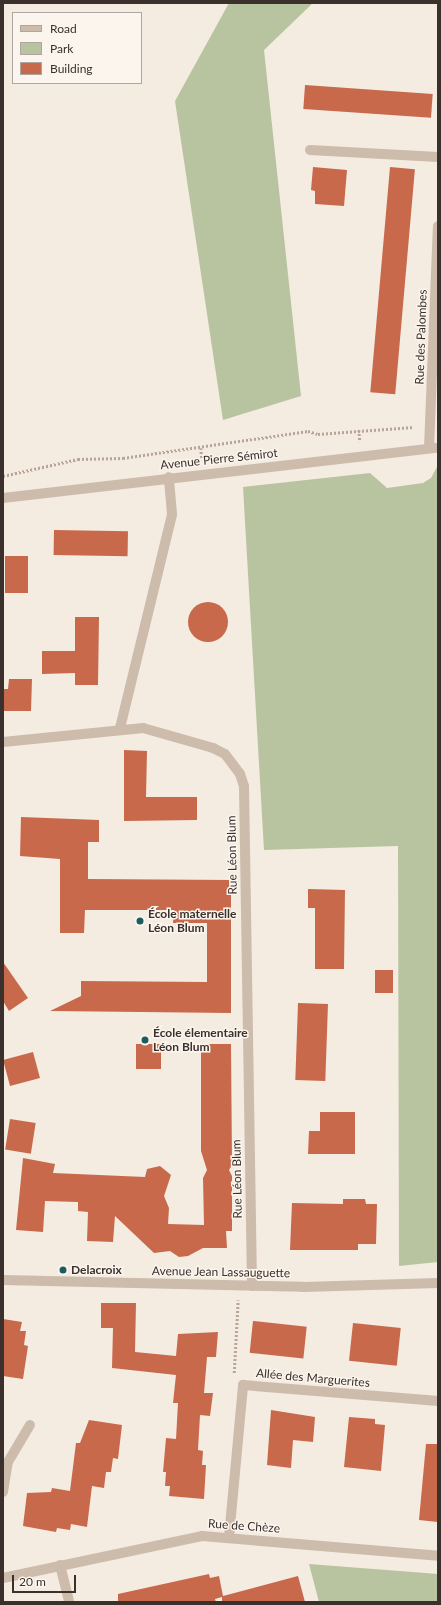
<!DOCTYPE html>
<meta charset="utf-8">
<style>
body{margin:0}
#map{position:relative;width:441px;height:1605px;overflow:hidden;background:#f4ebe1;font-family:Lato,sans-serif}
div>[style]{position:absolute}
.green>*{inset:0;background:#b8c4a0}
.building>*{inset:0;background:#c8694b;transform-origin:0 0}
.round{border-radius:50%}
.path>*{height:2.5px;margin-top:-1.25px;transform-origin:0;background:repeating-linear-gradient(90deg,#b9a596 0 2px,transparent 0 4px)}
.minor>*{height:10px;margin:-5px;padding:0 5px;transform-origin:5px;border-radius:5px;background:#cdbbac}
.dots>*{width:11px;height:11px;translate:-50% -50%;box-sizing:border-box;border:2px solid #fbf5ee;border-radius:50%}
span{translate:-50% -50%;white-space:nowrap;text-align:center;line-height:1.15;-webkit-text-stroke:3px #fbf5ee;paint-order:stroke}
.street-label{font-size:12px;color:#3b302b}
.poi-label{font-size:12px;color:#3b302b;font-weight:700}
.left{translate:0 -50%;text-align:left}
.frame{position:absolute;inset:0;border:4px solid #3b302b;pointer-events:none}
.legend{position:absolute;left:12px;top:12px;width:130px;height:72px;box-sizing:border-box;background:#fbf5ee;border:1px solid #aea6a0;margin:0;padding:5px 7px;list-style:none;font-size:12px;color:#3b302b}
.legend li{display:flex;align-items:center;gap:8px;height:20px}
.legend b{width:20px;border:1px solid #aea6a0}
.scale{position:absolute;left:12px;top:1575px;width:64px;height:18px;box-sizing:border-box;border:2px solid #3b302b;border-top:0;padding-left:5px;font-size:12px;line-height:14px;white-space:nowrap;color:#3b302b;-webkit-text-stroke:3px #fbf5ee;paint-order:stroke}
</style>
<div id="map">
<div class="green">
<div style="clip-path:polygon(229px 3px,313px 3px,264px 50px,301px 396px,223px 420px,175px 101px)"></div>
<div style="clip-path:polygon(438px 465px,438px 1262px,399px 1266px,398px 846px,264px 850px,243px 487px,370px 473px,387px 488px,423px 483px,431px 478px)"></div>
<div style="clip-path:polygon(309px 1564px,438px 1574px,438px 1602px,319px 1602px)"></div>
</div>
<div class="building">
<div style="left:305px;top:85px;width:128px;height:24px;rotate:4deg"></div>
<div style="clip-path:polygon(313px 167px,347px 170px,344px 206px,315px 204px,315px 191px,311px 190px)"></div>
<div style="left:390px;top:167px;width:25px;height:226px;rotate:5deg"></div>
<div style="left:54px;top:530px;width:74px;height:25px;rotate:1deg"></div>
<div style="left:5px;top:556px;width:23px;height:37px"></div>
<div class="round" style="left:188px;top:602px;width:40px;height:40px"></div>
<div style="clip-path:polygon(75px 617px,99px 617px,98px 685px,75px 685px,75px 673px,42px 674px,42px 651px,75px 651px)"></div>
<div style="clip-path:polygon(9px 679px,32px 679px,31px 711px,3px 711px,3px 689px,8px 689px)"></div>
<div style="clip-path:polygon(124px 750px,147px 751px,146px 797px,197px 797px,197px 820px,124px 821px)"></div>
<div style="clip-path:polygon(21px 817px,99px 820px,99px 842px,88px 842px,88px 879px,231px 880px,231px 1013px,50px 1011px,81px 996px,81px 981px,207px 982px,207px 923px,173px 923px,174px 910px,85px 910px,84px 933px,60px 933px,60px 859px,20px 856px)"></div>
<div style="clip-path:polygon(308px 889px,345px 890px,344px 969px,315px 969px,315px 908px,308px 908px)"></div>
<div style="clip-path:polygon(3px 962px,28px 998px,9px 1011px,3px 1001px)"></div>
<div style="left:375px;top:970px;width:18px;height:23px"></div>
<div style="left:298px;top:1003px;width:30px;height:77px;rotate:2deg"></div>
<div style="left:136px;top:1044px;width:25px;height:25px"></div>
<div style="clip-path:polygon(201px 1044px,231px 1044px,232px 1165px,229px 1170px,232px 1176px,232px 1231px,226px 1231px,227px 1248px,203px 1248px,188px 1256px,179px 1257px,170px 1251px,154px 1253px,115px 1216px,113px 1242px,87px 1241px,88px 1212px,78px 1211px,78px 1202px,45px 1201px,43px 1232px,16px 1230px,23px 1158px,55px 1164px,53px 1173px,145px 1177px,147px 1169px,160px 1166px,171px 1175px,164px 1196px,169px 1208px,168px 1224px,204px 1225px,203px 1178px,207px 1170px,201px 1151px)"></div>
<div style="left:33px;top:1052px;width:27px;height:31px;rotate:75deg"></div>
<div style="clip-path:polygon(320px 1112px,355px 1112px,355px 1154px,308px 1154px,309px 1131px,320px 1131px)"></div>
<div style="left:10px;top:1119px;width:26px;height:31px;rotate:9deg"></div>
<div style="clip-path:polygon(343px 1199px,365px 1199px,366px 1204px,377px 1204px,376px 1244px,358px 1244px,358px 1250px,290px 1250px,292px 1203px,343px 1204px)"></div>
<div style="clip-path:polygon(101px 1303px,136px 1303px,135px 1352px,176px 1356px,178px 1334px,218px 1332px,216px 1357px,207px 1357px,204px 1393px,213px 1393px,210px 1416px,200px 1415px,198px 1450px,203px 1451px,202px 1465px,206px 1465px,204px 1499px,169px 1496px,170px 1486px,165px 1486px,166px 1472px,163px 1472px,166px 1438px,176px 1439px,178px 1403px,173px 1403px,176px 1375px,112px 1368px,113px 1328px,101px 1328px)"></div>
<div style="clip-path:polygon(3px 1319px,22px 1322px,20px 1331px,26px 1331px,24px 1345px,28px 1346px,23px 1379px,3px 1376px)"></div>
<div style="left:253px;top:1321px;width:54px;height:32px;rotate:6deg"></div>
<div style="left:353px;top:1323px;width:48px;height:38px;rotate:6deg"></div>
<div style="clip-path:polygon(271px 1410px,315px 1417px,313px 1442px,293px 1440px,291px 1468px,267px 1465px)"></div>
<div style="clip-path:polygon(349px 1417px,375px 1419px,375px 1424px,385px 1425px,381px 1471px,344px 1467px)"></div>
<div style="clip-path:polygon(89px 1420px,122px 1425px,118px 1459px,113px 1458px,111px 1472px,106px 1472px,104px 1488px,92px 1486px,87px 1527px,71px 1524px,70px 1530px,57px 1528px,56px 1532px,23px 1526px,27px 1493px,51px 1492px,52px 1488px,70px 1491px,76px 1443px,80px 1443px)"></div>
<div style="clip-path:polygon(426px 1444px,438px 1444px,438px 1522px,419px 1520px)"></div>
<div style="clip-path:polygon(209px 1574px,210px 1578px,219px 1576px,223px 1596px,298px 1576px,305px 1602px,222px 1602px,222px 1597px,215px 1599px,216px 1602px,118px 1602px,118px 1594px)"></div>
</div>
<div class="path">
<div style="left:359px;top:430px;width:12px;rotate:85deg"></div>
<div style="left:201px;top:448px;width:12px;rotate:85deg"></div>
<div style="left:3px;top:476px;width:77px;rotate:-12.8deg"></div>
<div style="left:78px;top:459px;width:45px;rotate:-1.3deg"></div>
<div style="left:123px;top:458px;width:187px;rotate:-8.3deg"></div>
<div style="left:308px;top:431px;width:10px;rotate:17deg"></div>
<div style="left:318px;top:434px;width:96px;rotate:-4.2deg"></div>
<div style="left:234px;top:1373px;width:73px;rotate:-86.9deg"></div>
</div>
<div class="minor">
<div style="left:310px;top:150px;width:128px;rotate:3.1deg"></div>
<div style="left:429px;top:448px;width:222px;rotate:-87.7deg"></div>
<div style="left:3px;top:498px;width:438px;rotate:-6.6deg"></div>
<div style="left:120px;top:728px;width:220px;rotate:-76.3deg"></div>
<div style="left:172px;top:514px;width:37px;rotate:-95deg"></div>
<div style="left:3px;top:742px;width:141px;rotate:-5.7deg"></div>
<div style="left:143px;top:728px;width:73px;rotate:15.9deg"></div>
<div style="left:213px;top:748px;width:13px;rotate:27deg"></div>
<div style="left:225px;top:754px;width:25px;rotate:53deg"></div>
<div style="left:240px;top:774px;width:13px;rotate:72deg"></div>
<div style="left:244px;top:786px;width:500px;rotate:89.08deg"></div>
<div style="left:3px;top:1280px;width:300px;rotate:1.3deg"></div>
<div style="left:303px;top:1287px;width:135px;rotate:-1.7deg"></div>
<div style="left:3px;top:1492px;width:30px;rotate:-81deg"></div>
<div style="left:8px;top:1462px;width:43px;rotate:-59.3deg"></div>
<div style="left:229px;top:1537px;width:153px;rotate:-84.7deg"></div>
<div style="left:243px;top:1385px;width:196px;rotate:4.7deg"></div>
<div style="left:60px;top:1565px;width:38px;rotate:76deg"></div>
<div style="left:3px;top:1578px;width:203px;rotate:-11.9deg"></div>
<div style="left:202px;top:1536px;width:237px;rotate:4.8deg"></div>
</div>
<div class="dots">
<div style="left:140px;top:921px;background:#1f5a5e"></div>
<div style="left:145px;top:1040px;background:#1f5a5e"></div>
<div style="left:63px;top:1270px;background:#1f5a5e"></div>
</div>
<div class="street-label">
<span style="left:421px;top:337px;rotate:-88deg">Rue des Palombes</span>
<span style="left:219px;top:459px;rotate:-6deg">Avenue Pierre Sémirot</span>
<span style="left:232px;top:855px;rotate:-91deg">Rue Léon Blum</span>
<span style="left:237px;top:1179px;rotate:-91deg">Rue Léon Blum</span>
<span style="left:221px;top:1272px;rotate:1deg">Avenue Jean Lassauguette</span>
<span style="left:313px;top:1378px;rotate:5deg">Allée des Marguerites</span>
<span style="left:244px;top:1526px;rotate:4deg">Rue de Chèze</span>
</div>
<div class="poi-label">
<span class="left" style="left:148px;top:921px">École maternelle<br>Léon Blum</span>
<span class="left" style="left:153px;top:1040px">École élementaire<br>Léon Blum</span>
<span class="left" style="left:71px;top:1270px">Delacroix</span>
</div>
<div class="frame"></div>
<ul class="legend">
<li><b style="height:5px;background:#cdbbac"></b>Road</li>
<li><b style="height:11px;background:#b8c4a0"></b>Park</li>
<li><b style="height:11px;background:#c8694b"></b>Building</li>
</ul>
<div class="scale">20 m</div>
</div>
